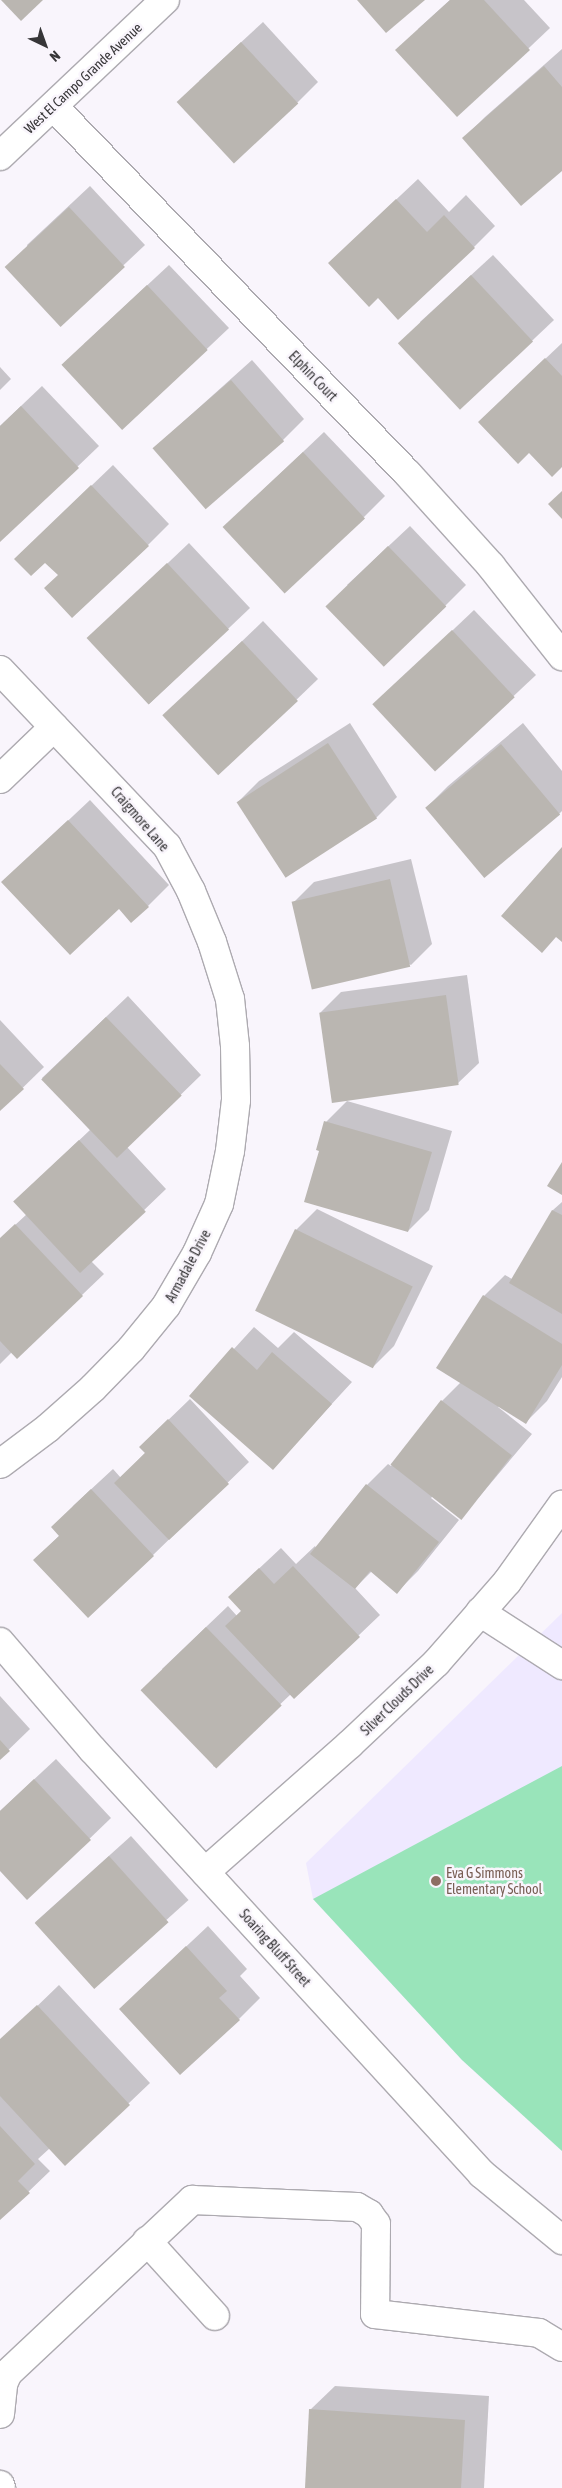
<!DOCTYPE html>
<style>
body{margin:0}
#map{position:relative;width:562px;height:2488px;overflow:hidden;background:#f9f5fc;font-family:"Asap Condensed",sans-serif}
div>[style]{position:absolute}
.education>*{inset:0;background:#efe9ff}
.green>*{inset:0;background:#99e4ba}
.shadow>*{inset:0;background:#0003;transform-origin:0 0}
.building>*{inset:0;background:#bab6b1;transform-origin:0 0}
.roads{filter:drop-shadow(1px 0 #adaab0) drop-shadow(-1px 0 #adaab0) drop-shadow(0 1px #adaab0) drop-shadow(0 -1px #adaab0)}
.minor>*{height:28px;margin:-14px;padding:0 14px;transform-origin:14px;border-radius:14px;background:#fff}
.dots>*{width:14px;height:14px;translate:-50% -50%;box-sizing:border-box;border:2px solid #f9f5fc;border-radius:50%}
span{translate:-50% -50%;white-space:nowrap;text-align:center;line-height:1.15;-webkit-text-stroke:5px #f9f5fc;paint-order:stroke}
.street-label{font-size:14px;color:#373638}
.education-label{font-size:14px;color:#785e54}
.left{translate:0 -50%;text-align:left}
.north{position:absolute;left:20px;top:20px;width:50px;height:50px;-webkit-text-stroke:4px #f9f5fc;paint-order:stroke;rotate:138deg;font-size:14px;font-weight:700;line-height:20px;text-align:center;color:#373638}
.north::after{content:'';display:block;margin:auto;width:18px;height:22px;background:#373638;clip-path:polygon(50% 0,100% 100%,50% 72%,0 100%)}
</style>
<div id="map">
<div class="education">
<div style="clip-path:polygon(562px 1613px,562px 2151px,462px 2060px,313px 1899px,306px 1863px)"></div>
</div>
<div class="green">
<div style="clip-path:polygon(562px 1766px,562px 2151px,462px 2060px,313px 1899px)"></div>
</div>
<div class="shadow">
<div style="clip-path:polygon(450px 0,524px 0,550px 28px,457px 116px,418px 29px)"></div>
<div style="clip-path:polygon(263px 22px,318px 82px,297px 103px,199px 81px)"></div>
<div style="clip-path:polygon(562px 49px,562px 169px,464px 138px,485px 117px)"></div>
<div style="clip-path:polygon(418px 179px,449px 212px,466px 195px,495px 226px,474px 247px,351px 242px)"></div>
<div style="clip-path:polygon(90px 186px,145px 245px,60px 325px,27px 245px)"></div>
<div style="clip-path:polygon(493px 255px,554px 320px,460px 409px,420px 322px)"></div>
<div style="clip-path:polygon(169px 265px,229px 328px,122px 429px,84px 344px)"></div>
<div style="clip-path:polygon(562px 343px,562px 466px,501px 401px)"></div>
<div style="clip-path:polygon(252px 360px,304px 419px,283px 440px,154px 448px)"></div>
<div style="clip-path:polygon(0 367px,11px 379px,0 390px)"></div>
<div style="clip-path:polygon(42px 386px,99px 446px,0 541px,0 426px)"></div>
<div style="clip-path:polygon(324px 432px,385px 496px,364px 517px,246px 506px)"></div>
<div style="clip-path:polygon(113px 465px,169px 524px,148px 545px,59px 575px,37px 538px)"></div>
<div style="clip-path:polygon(410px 526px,466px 585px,445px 606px,347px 585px)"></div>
<div style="clip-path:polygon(189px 543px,250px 608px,149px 704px,110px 618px)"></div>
<div style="clip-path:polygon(474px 610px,536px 675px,435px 770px,396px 684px)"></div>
<div style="clip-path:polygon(263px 621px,318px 679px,219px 774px,186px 695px)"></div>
<div style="clip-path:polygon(350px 723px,397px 797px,376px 818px,285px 876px,238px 802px,259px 781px)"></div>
<div style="clip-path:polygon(523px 723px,562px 771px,562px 811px,559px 814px,427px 807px,448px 786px)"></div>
<div style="clip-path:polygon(90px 800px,169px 885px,148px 906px,3px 882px)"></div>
<div style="clip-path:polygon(411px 859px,432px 944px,411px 965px,293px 903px,314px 882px)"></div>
<div style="clip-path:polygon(467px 975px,479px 1063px,457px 1084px,320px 1013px,341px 992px)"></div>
<div style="clip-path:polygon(128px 996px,201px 1075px,127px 1147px,166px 1189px,91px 1261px,104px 1274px,17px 1357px,12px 1352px,0 1364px,0 1239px,27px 1214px,15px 1201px,90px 1130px,42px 1078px)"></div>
<div style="clip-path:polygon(0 1020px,44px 1067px,0 1110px)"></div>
<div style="clip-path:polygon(347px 1101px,452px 1131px,429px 1210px,408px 1231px,321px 1150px,326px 1122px)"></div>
<div style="clip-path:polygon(562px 1202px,562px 1377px,547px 1401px,526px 1422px,499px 1406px,498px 1407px,532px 1434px,480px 1496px,459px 1517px,433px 1496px,431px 1498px,459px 1520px,418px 1571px,397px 1592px,372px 1571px,355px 1588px,380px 1615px,294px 1697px,291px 1694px,214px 1767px,162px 1669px,228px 1606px,237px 1616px,242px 1610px,251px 1576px,281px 1548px,296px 1564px,315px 1546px,316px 1548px,367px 1485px,388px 1464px,391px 1466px,442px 1401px,461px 1382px,484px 1296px,505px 1275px,512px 1279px,553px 1210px)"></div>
<div style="clip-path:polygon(317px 1209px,433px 1266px,394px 1346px,373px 1367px,296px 1230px)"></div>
<div style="clip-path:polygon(254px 1327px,278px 1348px,294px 1332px,352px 1382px,273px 1468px,191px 1396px)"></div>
<div style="clip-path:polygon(190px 1399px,249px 1462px,153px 1555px,35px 1560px,60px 1535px,73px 1506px,113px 1469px,121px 1478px,146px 1452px,162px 1426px)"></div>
<div style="clip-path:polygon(0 1696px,30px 1729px,0 1758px)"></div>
<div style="clip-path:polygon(56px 1759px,111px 1818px,28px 1898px,0 1869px,0 1811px)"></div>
<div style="left:131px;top:1836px;width:86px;height:129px;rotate:48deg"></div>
<div style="clip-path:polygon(208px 1926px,247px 1969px,240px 1976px,260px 1998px,239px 2019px,142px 1988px)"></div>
<div style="clip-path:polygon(59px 1985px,150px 2083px,65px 2164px,50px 2148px,38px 2159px,50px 2171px,0 2219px,0 2042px)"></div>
<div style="clip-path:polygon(335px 2386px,489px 2396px,484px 2488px,306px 2488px,310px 2410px)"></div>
</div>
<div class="building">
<div style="clip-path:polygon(1px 0,43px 0,21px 21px)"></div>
<div style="clip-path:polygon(357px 0,425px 0,386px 33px)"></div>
<div style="clip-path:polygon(450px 0,484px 0,530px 50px,457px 117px,395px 50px)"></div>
<div style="left:241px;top:42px;width:84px;height:88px;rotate:47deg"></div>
<div style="clip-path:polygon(544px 66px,562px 87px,562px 171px,521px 206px,462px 138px)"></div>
<div style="clip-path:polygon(396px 199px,427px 232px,444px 215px,475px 248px,398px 320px,378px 298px,369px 307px,328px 263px)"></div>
<div style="left:69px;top:207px;width:82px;height:88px;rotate:47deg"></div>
<div style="left:471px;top:275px;width:91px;height:100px;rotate:47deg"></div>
<div style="left:147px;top:285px;width:89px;height:117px;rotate:47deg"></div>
<div style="clip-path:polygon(545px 358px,562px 376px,562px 467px,552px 477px,529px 453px,518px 464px,478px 422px)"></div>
<div style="left:231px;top:380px;width:81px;height:104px;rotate:49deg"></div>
<div style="clip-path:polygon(21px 406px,79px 468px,0 542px,0 426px)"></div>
<div style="left:303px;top:452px;width:91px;height:110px;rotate:47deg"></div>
<div style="clip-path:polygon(91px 485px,149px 546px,72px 618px,44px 588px,58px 575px,45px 563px,31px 576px,14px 559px)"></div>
<div style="clip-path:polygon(562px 491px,562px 519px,548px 504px)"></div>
<div style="left:388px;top:546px;width:84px;height:87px;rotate:46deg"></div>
<div style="left:167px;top:563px;width:91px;height:110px;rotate:47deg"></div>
<div style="left:452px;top:630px;width:92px;height:109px;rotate:47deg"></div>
<div style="left:242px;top:641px;width:82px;height:109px;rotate:47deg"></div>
<div style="left:328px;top:743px;width:90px;height:109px;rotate:57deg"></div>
<div style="left:501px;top:744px;width:92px;height:99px;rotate:50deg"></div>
<div style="clip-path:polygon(68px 820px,149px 907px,131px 923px,119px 909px,70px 955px,1px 882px)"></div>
<div style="clip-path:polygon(562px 847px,562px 942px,556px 937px,542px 953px,501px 916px)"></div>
<div style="left:390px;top:879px;width:90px;height:101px;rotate:77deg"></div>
<div style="left:446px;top:995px;width:91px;height:128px;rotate:82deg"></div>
<div style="left:106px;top:1017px;width:109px;height:90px;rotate:46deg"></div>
<div style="clip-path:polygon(0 1064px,24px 1089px,0 1111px)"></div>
<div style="clip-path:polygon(324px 1121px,432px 1152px,408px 1232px,304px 1202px,319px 1151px,316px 1150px)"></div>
<div style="left:79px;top:1140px;width:98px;height:90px;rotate:47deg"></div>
<div style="clip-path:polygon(562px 1162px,562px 1195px,547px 1186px)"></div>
<div style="clip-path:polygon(552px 1210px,562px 1215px,562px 1314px,509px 1283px)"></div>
<div style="clip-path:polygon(15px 1224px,83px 1296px,17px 1359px,0 1341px,0 1238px)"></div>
<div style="left:295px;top:1229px;width:131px;height:91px;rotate:26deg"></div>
<div style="clip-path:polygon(483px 1295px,562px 1344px,562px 1365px,526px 1424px,436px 1368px)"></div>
<div style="clip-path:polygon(232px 1347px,257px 1370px,272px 1352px,332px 1404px,273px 1470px,189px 1396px)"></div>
<div style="left:441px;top:1400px;width:90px;height:82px;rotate:38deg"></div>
<div style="clip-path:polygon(168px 1419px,229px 1484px,169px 1540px,114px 1483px,145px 1453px,139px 1447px)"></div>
<div style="clip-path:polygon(366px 1484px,439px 1542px,397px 1594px,370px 1571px,355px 1589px,310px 1554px)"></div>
<div style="clip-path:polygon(91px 1489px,154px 1556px,88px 1618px,33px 1560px,59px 1536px,51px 1527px)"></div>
<div style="clip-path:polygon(293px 1566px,360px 1637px,294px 1699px,225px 1626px,241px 1611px,228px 1597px,259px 1568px,274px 1584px)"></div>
<div style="left:206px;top:1627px;width:109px;height:91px;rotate:46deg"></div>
<div style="clip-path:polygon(0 1740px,10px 1751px,0 1760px)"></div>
<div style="clip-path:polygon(34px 1779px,91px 1840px,27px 1900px,0 1871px,0 1811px)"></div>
<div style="left:109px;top:1856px;width:89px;height:100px;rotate:48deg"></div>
<div style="clip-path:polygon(186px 1946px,227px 1991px,219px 1998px,240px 2020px,180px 2075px,119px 2009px)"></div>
<div style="clip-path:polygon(37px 2005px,130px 2105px,65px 2166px,0 2096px,0 2039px)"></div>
<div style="clip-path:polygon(0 2126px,35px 2164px,18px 2181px,30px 2193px,0 2220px)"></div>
<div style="clip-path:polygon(309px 2409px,465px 2420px,461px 2488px,305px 2488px)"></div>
</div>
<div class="roads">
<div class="minor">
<div style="left:53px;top:106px;width:511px;rotate:46.03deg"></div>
<div style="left:408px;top:474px;width:124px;rotate:47.9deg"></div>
<div style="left:491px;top:566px;width:115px;rotate:51.7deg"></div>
<div style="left:0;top:156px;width:227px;rotate:-43.4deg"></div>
<div style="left:0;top:670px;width:243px;rotate:46.5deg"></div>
<div style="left:167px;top:846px;width:51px;rotate:61.9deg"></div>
<div style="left:191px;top:891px;width:55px;rotate:67.6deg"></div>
<div style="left:212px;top:942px;width:60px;rotate:72.5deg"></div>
<div style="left:230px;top:999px;width:47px;rotate:83.9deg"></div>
<div style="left:235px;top:1046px;width:54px;rotate:88.9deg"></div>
<div style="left:236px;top:1100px;width:51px;rotate:96.7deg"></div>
<div style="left:230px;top:1151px;width:54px;rotate:101.7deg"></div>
<div style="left:219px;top:1204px;width:54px;rotate:114.2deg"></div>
<div style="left:197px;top:1253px;width:61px;rotate:120.3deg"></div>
<div style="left:166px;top:1306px;width:55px;rotate:129.1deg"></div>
<div style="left:131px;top:1349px;width:54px;rotate:134.3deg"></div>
<div style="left:93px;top:1388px;width:60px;rotate:138.4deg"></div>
<div style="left:48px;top:1428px;width:60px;rotate:143.1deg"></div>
<div style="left:0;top:779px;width:75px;rotate:-43.9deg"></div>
<div style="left:480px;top:1612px;width:98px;rotate:32.9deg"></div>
<div style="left:0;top:1642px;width:141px;rotate:49.3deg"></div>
<div style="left:92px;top:1749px;width:577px;rotate:47.46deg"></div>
<div style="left:482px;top:2174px;width:104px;rotate:39.5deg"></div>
<div style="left:205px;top:1872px;width:193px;rotate:-41.4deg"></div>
<div style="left:350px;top:1744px;width:118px;rotate:-43.3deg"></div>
<div style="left:436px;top:1663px;width:108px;rotate:-48.8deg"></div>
<div style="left:507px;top:1582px;width:95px;rotate:-54.5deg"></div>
<div style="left:147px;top:2241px;width:101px;rotate:47.8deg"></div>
<div style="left:0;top:2414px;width:30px;rotate:-84deg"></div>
<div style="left:3px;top:2384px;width:12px;rotate:-66deg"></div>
<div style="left:8px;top:2373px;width:253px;rotate:-43.2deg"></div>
<div style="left:192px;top:2200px;width:165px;rotate:2.4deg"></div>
<div style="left:357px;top:2207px;width:14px;rotate:30deg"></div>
<div style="left:369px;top:2214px;width:12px;rotate:55deg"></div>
<div style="left:376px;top:2224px;width:90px;rotate:90.6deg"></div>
<div style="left:375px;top:2314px;width:165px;rotate:6.6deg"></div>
<div style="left:539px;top:2333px;width:27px;rotate:31deg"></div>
<div style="left:0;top:2485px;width:3px;rotate:72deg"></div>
</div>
</div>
<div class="dots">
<div style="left:436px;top:1881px;background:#8d6e63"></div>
</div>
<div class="street-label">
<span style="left:83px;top:78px;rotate:-43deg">West El Campo Grande Avenue</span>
<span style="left:313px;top:376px;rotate:46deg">Elphin Court</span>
<span style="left:140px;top:819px;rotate:49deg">Craigmore Lane</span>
<span style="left:188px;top:1266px;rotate:-62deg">Armadale Drive</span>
<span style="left:397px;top:1700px;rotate:-44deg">Silver Clouds Drive</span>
<span style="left:275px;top:1948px;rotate:48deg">Soaring Bluff Street</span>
</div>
<div class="education-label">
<span class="left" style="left:446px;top:1881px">Eva G Simmons<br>Elementary School</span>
</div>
<div class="north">N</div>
</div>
